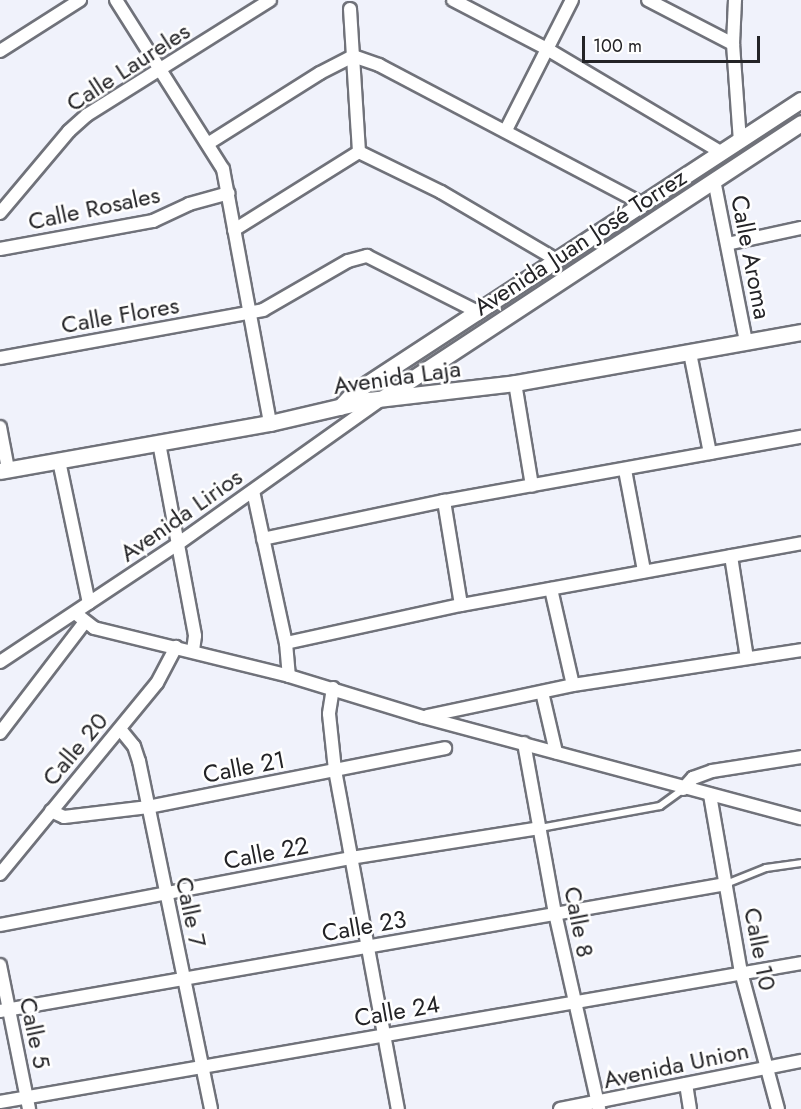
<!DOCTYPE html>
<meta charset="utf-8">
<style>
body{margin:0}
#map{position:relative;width:801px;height:1109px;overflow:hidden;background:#f0f2fb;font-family:Jost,sans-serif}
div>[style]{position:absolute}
.roads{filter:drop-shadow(2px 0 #70727a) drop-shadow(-2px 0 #70727a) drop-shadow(0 2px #70727a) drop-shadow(0 -2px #70727a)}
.service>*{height:6px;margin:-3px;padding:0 3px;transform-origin:3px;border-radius:3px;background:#fff}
.minor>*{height:12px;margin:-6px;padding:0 6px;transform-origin:6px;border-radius:6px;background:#fff}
.tertiary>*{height:15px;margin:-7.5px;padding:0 7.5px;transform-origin:7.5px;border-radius:7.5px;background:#fff}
span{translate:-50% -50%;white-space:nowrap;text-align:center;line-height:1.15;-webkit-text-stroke:5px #fff;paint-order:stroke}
.street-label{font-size:24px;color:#232326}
.scale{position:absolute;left:582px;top:36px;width:178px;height:27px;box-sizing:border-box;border:3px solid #232326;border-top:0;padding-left:8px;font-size:18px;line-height:21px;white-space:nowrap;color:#232326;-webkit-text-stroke:4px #fff;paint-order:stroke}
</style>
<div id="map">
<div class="roads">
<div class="service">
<div style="left:540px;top:828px;width:122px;rotate:-10.4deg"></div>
<div style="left:660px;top:806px;width:29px;rotate:-36deg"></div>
<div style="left:726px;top:884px;width:43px;rotate:-21.8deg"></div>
<div style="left:766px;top:868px;width:35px;rotate:-8deg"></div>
</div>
<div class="minor">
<div style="left:116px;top:0;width:200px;rotate:57.7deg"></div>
<div style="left:223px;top:169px;width:258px;rotate:79.5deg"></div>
<div style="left:453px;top:0;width:106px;rotate:27.5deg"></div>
<div style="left:547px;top:49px;width:204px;rotate:30.7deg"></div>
<div style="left:648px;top:0;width:96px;rotate:27.4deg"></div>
<div style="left:735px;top:0;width:44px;rotate:92.6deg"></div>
<div style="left:733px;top:44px;width:97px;rotate:85.9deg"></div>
<div style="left:350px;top:9px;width:143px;rotate:86.4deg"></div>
<div style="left:0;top:51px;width:95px;rotate:-32.5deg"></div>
<div style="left:506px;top:130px;width:146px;rotate:-63.1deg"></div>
<div style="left:209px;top:143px;width:131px;rotate:-32.2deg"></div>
<div style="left:320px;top:73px;width:37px;rotate:-27deg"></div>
<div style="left:353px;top:56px;width:28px;rotate:19deg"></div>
<div style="left:379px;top:65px;width:298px;rotate:27.8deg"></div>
<div style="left:714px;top:180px;width:165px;rotate:78.8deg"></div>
<div style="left:0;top:213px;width:107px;rotate:-49.9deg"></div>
<div style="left:69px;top:131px;width:24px;rotate:-42deg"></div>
<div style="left:87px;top:115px;width:216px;rotate:-32.1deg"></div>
<div style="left:234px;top:230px;width:147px;rotate:-32deg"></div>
<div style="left:359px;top:152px;width:91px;rotate:26deg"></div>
<div style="left:441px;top:192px;width:134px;rotate:30.4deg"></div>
<div style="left:727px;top:244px;width:76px;rotate:-12.2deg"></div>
<div style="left:0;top:249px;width:156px;rotate:-10.4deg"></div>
<div style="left:153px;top:221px;width:40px;rotate:-25deg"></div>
<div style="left:189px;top:204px;width:41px;rotate:-15.4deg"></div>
<div style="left:690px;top:353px;width:102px;rotate:78.7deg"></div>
<div style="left:0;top:358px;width:267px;rotate:-10.3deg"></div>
<div style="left:263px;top:310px;width:98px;rotate:-30deg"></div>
<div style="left:348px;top:261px;width:20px;rotate:-15deg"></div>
<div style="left:367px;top:256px;width:124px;rotate:26.8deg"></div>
<div style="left:515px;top:383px;width:104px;rotate:80.6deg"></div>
<div style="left:0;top:427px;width:43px;rotate:79.2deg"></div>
<div style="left:159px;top:443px;width:196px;rotate:79.4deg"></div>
<div style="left:195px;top:636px;width:15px;rotate:98deg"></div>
<div style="left:59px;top:461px;width:145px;rotate:78.1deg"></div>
<div style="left:625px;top:470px;width:103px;rotate:79.3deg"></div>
<div style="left:253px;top:491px;width:156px;rotate:77.8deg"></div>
<div style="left:286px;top:643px;width:33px;rotate:85deg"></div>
<div style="left:444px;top:501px;width:105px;rotate:80.7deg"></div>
<div style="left:263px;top:539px;width:185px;rotate:-11.9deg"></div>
<div style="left:444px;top:501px;width:363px;rotate:-10.2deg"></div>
<div style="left:731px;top:556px;width:103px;rotate:81.1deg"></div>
<div style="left:551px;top:589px;width:98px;rotate:77.1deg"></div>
<div style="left:75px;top:613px;width:24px;rotate:38deg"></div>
<div style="left:94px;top:628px;width:201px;rotate:13.8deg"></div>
<div style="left:289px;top:676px;width:140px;rotate:17deg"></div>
<div style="left:423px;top:717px;width:391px;rotate:15deg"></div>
<div style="left:286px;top:643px;width:179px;rotate:-12.3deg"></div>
<div style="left:461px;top:605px;width:346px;rotate:-10.3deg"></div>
<div style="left:0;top:662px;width:215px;rotate:-33.6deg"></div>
<div style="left:179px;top:543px;width:249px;rotate:-35.4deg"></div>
<div style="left:333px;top:688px;width:26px;rotate:99deg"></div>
<div style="left:329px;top:714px;width:56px;rotate:83.9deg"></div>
<div style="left:335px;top:770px;width:345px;rotate:79.5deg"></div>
<div style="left:542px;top:692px;width:62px;rotate:76.9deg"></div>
<div style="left:427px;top:716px;width:149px;rotate:-12deg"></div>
<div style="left:573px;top:685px;width:231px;rotate:-8.7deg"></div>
<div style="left:120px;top:729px;width:22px;rotate:51deg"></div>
<div style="left:134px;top:746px;width:16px;rotate:72deg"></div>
<div style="left:139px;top:761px;width:355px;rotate:78.3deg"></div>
<div style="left:0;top:733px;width:138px;rotate:-52.6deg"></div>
<div style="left:524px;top:743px;width:173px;rotate:79.7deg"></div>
<div style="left:555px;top:913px;width:201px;rotate:77.3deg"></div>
<div style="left:683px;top:789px;width:15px;rotate:-48deg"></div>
<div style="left:693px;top:778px;width:20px;rotate:-20deg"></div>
<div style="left:712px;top:771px;width:90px;rotate:-8.9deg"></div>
<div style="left:710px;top:795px;width:180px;rotate:80.1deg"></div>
<div style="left:741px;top:972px;width:142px;rotate:74.9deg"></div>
<div style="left:51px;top:811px;width:14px;rotate:25deg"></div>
<div style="left:64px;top:817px;width:85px;rotate:-6.8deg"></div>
<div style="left:148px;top:807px;width:303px;rotate:-11.2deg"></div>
<div style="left:0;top:874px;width:247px;rotate:-50.6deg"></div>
<div style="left:157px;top:683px;width:41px;rotate:-62.2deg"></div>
<div style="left:0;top:925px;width:357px;rotate:-10.8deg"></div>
<div style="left:351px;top:858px;width:191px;rotate:-9deg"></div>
<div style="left:0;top:965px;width:147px;rotate:78.6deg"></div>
<div style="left:0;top:1011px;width:737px;rotate:-9.92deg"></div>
<div style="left:686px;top:1084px;width:25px;rotate:81deg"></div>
<div style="left:0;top:1102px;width:813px;rotate:-9.84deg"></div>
<div style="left:560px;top:1109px;width:246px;rotate:-11.3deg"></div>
</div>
<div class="tertiary">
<div style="left:383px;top:398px;width:500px;rotate:-33.34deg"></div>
<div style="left:340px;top:407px;width:19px;rotate:-47deg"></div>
<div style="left:353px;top:393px;width:535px;rotate:-33.19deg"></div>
<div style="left:0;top:471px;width:274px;rotate:-10.1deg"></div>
<div style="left:270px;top:423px;width:102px;rotate:-13.1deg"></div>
<div style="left:369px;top:400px;width:147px;rotate:-6.6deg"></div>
<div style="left:515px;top:383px;width:291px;rotate:-10.1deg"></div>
</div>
</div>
<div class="street-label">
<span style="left:128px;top:67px;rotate:-33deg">Calle Laureles</span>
<span style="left:94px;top:208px;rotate:-12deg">Calle Rosales</span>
<span style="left:580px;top:242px;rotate:-33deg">Avenida Juan José Torrez</span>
<span style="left:751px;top:257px;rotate:79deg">Calle Aroma</span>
<span style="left:120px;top:315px;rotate:-10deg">Calle Flores</span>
<span style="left:397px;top:377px;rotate:-8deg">Avenida Laja</span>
<span style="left:181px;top:515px;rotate:-35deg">Avenida Lirios</span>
<span style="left:75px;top:749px;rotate:-50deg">Calle 20</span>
<span style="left:244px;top:767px;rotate:-11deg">Calle 21</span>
<span style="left:266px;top:853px;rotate:-11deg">Calle 22</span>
<span style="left:191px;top:912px;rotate:78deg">Calle 7</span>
<span style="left:579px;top:922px;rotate:79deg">Calle 8</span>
<span style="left:364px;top:926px;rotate:-10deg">Calle 23</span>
<span style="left:760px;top:949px;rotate:79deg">Calle 10</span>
<span style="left:397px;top:1011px;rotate:-10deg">Calle 24</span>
<span style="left:35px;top:1033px;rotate:78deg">Calle 5</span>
<span style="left:676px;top:1065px;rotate:-12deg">Avenida Union</span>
</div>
<div class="scale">100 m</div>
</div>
